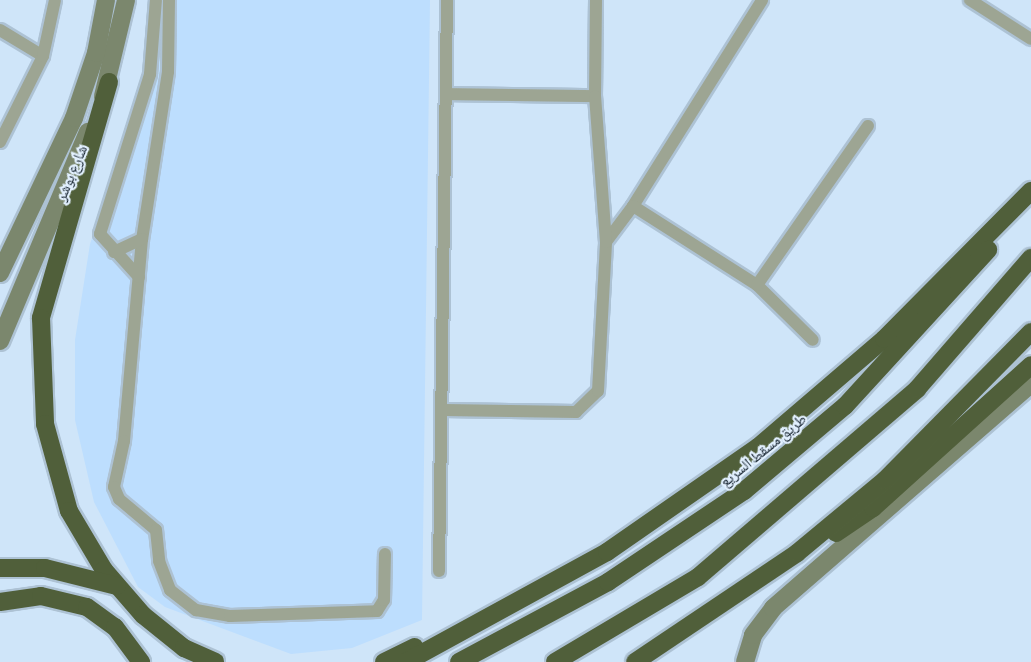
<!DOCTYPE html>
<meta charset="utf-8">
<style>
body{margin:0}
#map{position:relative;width:1031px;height:662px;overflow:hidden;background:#cfe5f9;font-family:Manrope,"Noto Naskh Arabic",sans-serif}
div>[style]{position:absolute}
.built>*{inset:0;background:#bddefe}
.roads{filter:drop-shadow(2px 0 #adc2d4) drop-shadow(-2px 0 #adc2d4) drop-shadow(0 2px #adc2d4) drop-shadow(0 -2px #adc2d4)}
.street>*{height:12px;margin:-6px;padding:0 6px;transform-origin:6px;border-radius:6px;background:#9da593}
.secondary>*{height:18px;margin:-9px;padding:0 9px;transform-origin:9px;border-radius:9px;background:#7b876d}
.highway>*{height:18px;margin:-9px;padding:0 9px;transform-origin:9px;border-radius:9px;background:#505f3a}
span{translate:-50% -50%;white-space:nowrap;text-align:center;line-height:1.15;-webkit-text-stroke:4.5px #e3f1ff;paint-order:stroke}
.street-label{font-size:15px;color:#13202c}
</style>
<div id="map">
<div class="built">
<div style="clip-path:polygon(150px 0,430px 0,422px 620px,352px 648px,291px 654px,165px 607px,138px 587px,94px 502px,75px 420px,75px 340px,90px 244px,144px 89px)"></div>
</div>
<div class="roads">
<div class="street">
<div style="left:169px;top:0;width:72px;rotate:90.8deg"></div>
<div style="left:168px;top:72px;width:169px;rotate:98.8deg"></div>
<div style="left:142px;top:239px;width:203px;rotate:95.1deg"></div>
<div style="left:124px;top:441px;width:47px;rotate:102.3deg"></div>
<div style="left:114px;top:487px;width:13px;rotate:67deg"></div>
<div style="left:119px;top:499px;width:48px;rotate:40deg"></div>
<div style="left:156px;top:530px;width:31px;rotate:84deg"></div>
<div style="left:159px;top:561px;width:31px;rotate:69deg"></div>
<div style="left:170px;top:590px;width:33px;rotate:38deg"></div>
<div style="left:196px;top:610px;width:35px;rotate:10deg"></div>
<div style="left:230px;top:616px;width:147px;rotate:-1.9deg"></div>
<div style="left:377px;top:611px;width:13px;rotate:-58deg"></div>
<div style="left:384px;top:600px;width:46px;rotate:-88.8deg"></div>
<div style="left:970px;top:0;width:72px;rotate:32.6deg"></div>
<div style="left:0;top:30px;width:50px;rotate:31.2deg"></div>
<div style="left:447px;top:94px;width:148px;rotate:0.8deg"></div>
<div style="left:595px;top:96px;width:96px;rotate:-89.4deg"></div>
<div style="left:0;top:142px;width:96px;rotate:-63.4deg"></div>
<div style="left:43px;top:56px;width:57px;rotate:-77.9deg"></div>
<div style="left:633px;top:206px;width:243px;rotate:-57.9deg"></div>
<div style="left:606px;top:242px;width:45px;rotate:-53.1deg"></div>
<div style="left:633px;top:206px;width:147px;rotate:32.5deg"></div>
<div style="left:757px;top:285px;width:78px;rotate:44.5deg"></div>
<div style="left:114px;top:252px;width:31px;rotate:-25deg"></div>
<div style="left:139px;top:277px;width:58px;rotate:-132.2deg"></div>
<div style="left:100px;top:234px;width:168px;rotate:-72.6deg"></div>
<div style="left:150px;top:74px;width:74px;rotate:-85.4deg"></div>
<div style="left:757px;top:285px;width:194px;rotate:-55.1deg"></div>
<div style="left:444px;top:410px;width:132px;rotate:0.9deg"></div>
<div style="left:576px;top:412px;width:30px;rotate:-44deg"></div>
<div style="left:598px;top:391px;width:149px;rotate:-86.9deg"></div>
<div style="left:606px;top:242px;width:146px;rotate:-94.3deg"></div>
<div style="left:439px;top:571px;width:571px;rotate:-89.2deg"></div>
</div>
<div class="secondary">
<div style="left:103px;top:96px;width:99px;rotate:-76.5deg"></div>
<div style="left:0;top:273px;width:172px;rotate:-64.5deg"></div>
<div style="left:74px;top:118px;width:69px;rotate:-71.3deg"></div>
<div style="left:96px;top:53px;width:54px;rotate:-79.3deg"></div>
<div style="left:0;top:341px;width:227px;rotate:-67.2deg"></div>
<div style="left:745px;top:662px;width:28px;rotate:-73deg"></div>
<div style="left:753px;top:635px;width:34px;rotate:-53deg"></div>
<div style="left:773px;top:608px;width:342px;rotate:-41deg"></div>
</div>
<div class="highway">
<div style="left:109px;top:82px;width:246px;rotate:106.1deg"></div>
<div style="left:41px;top:318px;width:106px;rotate:87.8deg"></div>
<div style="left:45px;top:424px;width:90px;rotate:74.6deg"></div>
<div style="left:69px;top:511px;width:69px;rotate:59.3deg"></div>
<div style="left:104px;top:570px;width:60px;rotate:49.1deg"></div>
<div style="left:143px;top:615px;width:53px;rotate:38.8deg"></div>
<div style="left:184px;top:648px;width:34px;rotate:24deg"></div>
<div style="left:836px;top:533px;width:45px;rotate:-34deg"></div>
<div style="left:873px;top:508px;width:213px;rotate:-42.1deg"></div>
<div style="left:0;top:568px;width:45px"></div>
<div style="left:45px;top:568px;width:74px;rotate:14deg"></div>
<div style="left:0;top:602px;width:41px;rotate:-8.3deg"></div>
<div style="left:41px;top:596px;width:47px;rotate:13.4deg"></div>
<div style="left:87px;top:607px;width:34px;rotate:36deg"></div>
<div style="left:115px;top:627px;width:44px;rotate:53.4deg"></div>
<div style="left:384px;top:662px;width:34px;rotate:-26deg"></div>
<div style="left:406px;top:662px;width:229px;rotate:-28.7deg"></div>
<div style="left:607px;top:552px;width:184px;rotate:-34.8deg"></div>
<div style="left:758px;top:447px;width:166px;rotate:-40.6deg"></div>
<div style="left:884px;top:339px;width:209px;rotate:-45.2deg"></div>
<div style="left:459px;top:662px;width:169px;rotate:-28.2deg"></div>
<div style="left:608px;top:582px;width:164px;rotate:-33.8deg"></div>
<div style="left:744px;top:491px;width:132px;rotate:-40.1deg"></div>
<div style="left:845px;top:406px;width:212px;rotate:-47.5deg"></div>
<div style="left:555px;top:662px;width:166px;rotate:-30.7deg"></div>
<div style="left:698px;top:577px;width:289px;rotate:-40.6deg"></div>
<div style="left:917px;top:389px;width:174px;rotate:-49deg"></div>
<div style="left:635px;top:662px;width:195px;rotate:-33.9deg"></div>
<div style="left:797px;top:553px;width:114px;rotate:-39.7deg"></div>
<div style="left:885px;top:480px;width:208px;rotate:-45.4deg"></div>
</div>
</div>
<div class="street-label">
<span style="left:71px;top:173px;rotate:-67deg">شارع بوشر</span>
<span style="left:763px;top:450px;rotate:-39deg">طريق مسقط السريع</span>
</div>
</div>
